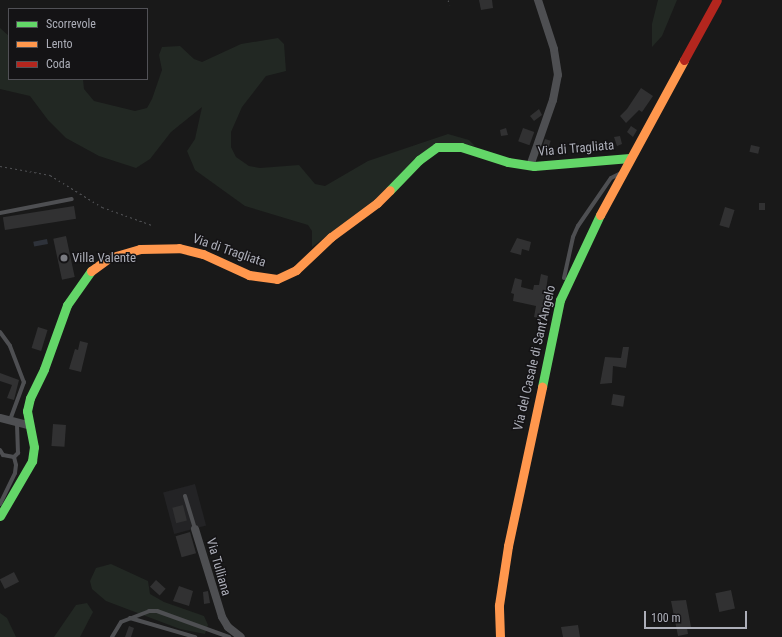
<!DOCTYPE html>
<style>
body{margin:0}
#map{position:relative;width:782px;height:637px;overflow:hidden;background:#191919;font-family:"Roboto Condensed",sans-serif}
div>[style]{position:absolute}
.built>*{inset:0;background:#232325;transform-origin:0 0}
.green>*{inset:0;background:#222823}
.water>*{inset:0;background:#2e323a;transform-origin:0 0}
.building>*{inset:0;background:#313132;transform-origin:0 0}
.path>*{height:1px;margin-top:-0.5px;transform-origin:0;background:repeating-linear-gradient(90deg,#4f5053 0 2px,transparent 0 5px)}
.lane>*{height:4px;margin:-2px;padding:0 2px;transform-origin:2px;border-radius:2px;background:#4e4f52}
.street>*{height:8px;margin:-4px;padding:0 4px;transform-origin:4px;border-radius:4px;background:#4e4f52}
.fast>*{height:9px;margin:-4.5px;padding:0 4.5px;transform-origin:4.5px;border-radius:4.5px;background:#63d668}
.slow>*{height:9px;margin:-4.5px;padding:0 4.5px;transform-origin:4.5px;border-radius:4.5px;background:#ff974d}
.jam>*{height:9px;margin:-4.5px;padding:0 4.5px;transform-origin:4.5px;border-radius:4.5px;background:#b3261e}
.dots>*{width:11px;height:11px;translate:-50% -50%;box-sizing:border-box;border:2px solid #141315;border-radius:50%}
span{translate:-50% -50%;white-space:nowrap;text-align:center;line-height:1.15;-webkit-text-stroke:3px #141315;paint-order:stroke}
.street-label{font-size:13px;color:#acaeb8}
.poi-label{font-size:13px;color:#acaeb8}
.left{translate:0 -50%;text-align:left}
.legend{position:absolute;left:8px;top:8px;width:140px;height:72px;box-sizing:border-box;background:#141315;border:1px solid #515156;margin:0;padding:5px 7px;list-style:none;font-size:12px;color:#acaeb8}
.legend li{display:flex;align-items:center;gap:8px;height:20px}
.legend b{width:20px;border:1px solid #515156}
.scale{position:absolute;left:644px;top:611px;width:103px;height:18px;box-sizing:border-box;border:2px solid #acaeb8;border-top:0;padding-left:5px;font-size:12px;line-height:14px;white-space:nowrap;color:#acaeb8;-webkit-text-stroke:3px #141315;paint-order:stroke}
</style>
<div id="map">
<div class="built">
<div style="left:195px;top:484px;width:43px;height:33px;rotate:75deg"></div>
</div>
<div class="green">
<div style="clip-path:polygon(658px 0,677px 0,662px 36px,652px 47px,652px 24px)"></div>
<div style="clip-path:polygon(0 28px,9px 36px,9px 79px,83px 79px,84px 89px,94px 101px,135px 111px,147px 108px,152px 99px,162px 70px,159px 55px,162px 47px,180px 46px,194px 59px,202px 62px,241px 44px,278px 38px,284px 44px,286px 71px,266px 76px,242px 107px,231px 132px,231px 147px,236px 157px,249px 166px,260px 168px,299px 165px,315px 184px,325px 186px,368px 161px,448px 134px,469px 140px,475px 146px,450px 143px,312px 247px,312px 231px,308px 225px,245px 206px,195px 170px,187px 151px,195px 139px,202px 107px,171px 132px,150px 159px,136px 168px,99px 156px,66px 138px,48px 120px,30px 96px,0 89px)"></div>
<div style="clip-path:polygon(111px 564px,148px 581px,150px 594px,164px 602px,204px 616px,208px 625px,205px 634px,180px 629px,106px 601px,92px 589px,90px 581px,96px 568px)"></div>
<div style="clip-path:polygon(87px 603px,93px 612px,80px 637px,54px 637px,76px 605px)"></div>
<div style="clip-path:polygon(0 613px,7px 618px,16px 637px,0 637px)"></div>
</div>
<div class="water">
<div style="left:47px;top:239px;width:5px;height:14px;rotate:79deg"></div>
</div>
<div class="building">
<div style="clip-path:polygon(479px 0,492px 0,493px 8px,481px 10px)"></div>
<div style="clip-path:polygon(641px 88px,653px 96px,642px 112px,639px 110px,626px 123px,620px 116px,627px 109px)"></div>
<div style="clip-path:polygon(539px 109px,542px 115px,534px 121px,530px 116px)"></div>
<div style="clip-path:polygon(631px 126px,637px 130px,633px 137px,627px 132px)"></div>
<div style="clip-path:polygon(506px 128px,508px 135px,501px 136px,500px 130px)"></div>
<div style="left:523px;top:128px;width:12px;height:14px;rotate:20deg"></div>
<div style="clip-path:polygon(620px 136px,622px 144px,617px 146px,614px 137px)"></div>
<div style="left:545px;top:139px;width:6px;height:9px;rotate:18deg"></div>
<div style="left:751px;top:145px;width:9px;height:7px;rotate:13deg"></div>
<div style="left:759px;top:203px;width:6px;height:7px"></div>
<div style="left:74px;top:206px;width:13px;height:72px;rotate:81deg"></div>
<div style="left:725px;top:207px;width:10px;height:19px;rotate:17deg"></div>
<div style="left:66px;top:236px;width:42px;height:13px;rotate:78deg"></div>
<div style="clip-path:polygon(517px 238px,531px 242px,529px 251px,522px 249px,521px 255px,510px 252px)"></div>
<div style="clip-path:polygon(541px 274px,548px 276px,542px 319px,534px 317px,536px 306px,513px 301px,514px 294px,511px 293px,515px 278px,522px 280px,521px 287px,533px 290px,534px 285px,539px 285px)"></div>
<div style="left:38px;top:327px;width:10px;height:22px;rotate:17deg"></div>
<div style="clip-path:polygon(80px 341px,88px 343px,81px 372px,69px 369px,75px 349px,78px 350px)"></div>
<div style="clip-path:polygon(623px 347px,629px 347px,626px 368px,613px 366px,612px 383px,600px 384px,605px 357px,621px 358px)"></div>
<div style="clip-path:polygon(0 373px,19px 380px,14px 400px,7px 398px,12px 385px,0 381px)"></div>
<div style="left:613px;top:394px;width:12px;height:11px;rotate:9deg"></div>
<div style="left:53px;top:424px;width:13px;height:22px;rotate:4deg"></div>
<div style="left:183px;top:505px;width:16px;height:11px;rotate:76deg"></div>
<div style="left:190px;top:532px;width:22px;height:15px;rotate:74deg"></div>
<div style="left:14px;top:572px;width:11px;height:16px;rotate:63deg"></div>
<div style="left:156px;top:580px;width:13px;height:9px;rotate:42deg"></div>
<div style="clip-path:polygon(179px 586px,193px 591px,189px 606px,173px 601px)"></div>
<div style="left:731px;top:590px;width:19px;height:16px;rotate:78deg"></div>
<div style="clip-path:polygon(208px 591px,210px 603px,204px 604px,203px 592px)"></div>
<div style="clip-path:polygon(686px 600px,691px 627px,687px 628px,688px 634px,678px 636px,671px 601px)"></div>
<div style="clip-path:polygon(578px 625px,580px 637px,563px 637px,561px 627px)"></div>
<div style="clip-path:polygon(129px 626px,134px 628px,131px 637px,125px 637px)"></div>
</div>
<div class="path">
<div style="left:448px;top:0;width:5px;rotate:68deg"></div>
<div style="left:0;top:166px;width:51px;rotate:10.2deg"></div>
<div style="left:50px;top:175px;width:61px;rotate:31.6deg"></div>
<div style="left:102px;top:207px;width:53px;rotate:19.8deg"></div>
</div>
<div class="lane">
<div style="left:0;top:213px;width:73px;rotate:-11deg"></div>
<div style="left:564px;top:278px;width:42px;rotate:-77.6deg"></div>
<div style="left:573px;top:237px;width:12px;rotate:-66deg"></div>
<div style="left:578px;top:226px;width:58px;rotate:-55.5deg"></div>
<div style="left:611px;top:178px;width:9px;rotate:-27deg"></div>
<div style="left:0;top:332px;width:17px;rotate:54deg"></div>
<div style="left:10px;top:346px;width:39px;rotate:69deg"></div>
<div style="left:24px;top:382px;width:40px;rotate:110.2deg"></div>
<div style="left:0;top:450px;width:6px;rotate:59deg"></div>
<div style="left:3px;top:455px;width:11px;rotate:10deg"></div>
<div style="left:14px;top:457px;width:6px;rotate:-45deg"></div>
<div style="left:18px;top:453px;width:31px;rotate:-92deg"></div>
<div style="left:185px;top:496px;width:34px;rotate:73deg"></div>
<div style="left:0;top:504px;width:34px;rotate:-64deg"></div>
<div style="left:15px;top:473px;width:8px;rotate:-83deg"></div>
<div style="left:16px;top:465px;width:8px;rotate:-104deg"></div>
<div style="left:130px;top:618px;width:68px;rotate:16.3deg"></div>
<div style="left:112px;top:637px;width:17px;rotate:-59deg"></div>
<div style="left:121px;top:622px;width:30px;rotate:-21deg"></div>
<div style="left:149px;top:611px;width:8px"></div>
<div style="left:157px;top:611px;width:77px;rotate:19.9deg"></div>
</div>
<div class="street">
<div style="left:530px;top:166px;width:70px;rotate:-70.8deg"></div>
<div style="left:553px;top:100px;width:25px;rotate:-79deg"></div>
<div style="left:558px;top:75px;width:26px;rotate:-99deg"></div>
<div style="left:554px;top:49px;width:52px;rotate:-108.1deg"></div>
<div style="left:0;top:418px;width:29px;rotate:14deg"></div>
<div style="left:195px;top:529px;width:92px;rotate:72.9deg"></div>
<div style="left:222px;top:617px;width:12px;rotate:59deg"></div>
<div style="left:228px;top:627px;width:16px;rotate:38deg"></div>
</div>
<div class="fast">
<div style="left:390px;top:190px;width:42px;rotate:-46deg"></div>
<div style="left:419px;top:160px;width:22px;rotate:-36deg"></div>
<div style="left:437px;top:147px;width:24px"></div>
<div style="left:461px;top:147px;width:49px;rotate:17.7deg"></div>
<div style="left:508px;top:162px;width:26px;rotate:9deg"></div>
<div style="left:534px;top:166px;width:96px;rotate:-4.8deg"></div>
<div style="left:542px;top:387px;width:89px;rotate:-78.3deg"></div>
<div style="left:560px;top:300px;width:94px;rotate:-64.8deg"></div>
<div style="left:0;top:516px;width:64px;rotate:-59.8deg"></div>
<div style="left:32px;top:461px;width:14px;rotate:-82deg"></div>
<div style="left:34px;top:447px;width:37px;rotate:-101deg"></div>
<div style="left:27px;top:411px;width:13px;rotate:-77deg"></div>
<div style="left:30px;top:398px;width:32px;rotate:-64deg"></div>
<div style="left:44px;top:369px;width:68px;rotate:-70.2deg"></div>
<div style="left:67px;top:305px;width:42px;rotate:-54.8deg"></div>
</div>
<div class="slow">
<div style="left:600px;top:215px;width:176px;rotate:-61.5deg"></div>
<div style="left:91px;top:271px;width:22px;rotate:-36deg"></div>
<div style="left:109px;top:258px;width:32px;rotate:-16deg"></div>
<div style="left:140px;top:249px;width:39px;rotate:-1deg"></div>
<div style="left:179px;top:248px;width:25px;rotate:14deg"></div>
<div style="left:203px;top:254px;width:51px;rotate:24.5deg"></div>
<div style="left:249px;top:275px;width:28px;rotate:8deg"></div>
<div style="left:277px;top:279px;width:21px;rotate:-25deg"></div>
<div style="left:296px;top:270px;width:48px;rotate:-43.3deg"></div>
<div style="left:331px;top:237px;width:57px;rotate:-36.5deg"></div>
<div style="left:377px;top:203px;width:18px;rotate:-45deg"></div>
<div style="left:500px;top:637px;width:32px;rotate:-92deg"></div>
<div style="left:499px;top:605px;width:60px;rotate:-81.3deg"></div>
<div style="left:508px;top:546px;width:163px;rotate:-77.9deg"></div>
</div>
<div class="jam">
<div style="left:684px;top:60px;width:68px;rotate:-61.2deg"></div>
</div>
<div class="dots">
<div style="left:64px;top:258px;background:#797a80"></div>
</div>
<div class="street-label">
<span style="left:576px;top:149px;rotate:-5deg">Via di Tragliata</span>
<span style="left:229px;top:251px;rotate:19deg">Via di Tragliata</span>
<span style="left:535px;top:358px;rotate:-77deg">Via del Casale di Sant'Angelo</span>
<span style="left:218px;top:567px;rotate:74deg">Via Tulliana</span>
</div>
<div class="poi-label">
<span class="left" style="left:72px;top:258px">Villa Valente</span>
</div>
<ul class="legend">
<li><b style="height:5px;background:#63d668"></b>Scorrevole</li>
<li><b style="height:5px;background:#ff974d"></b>Lento</li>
<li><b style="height:5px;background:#b3261e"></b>Coda</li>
</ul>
<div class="scale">100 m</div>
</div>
